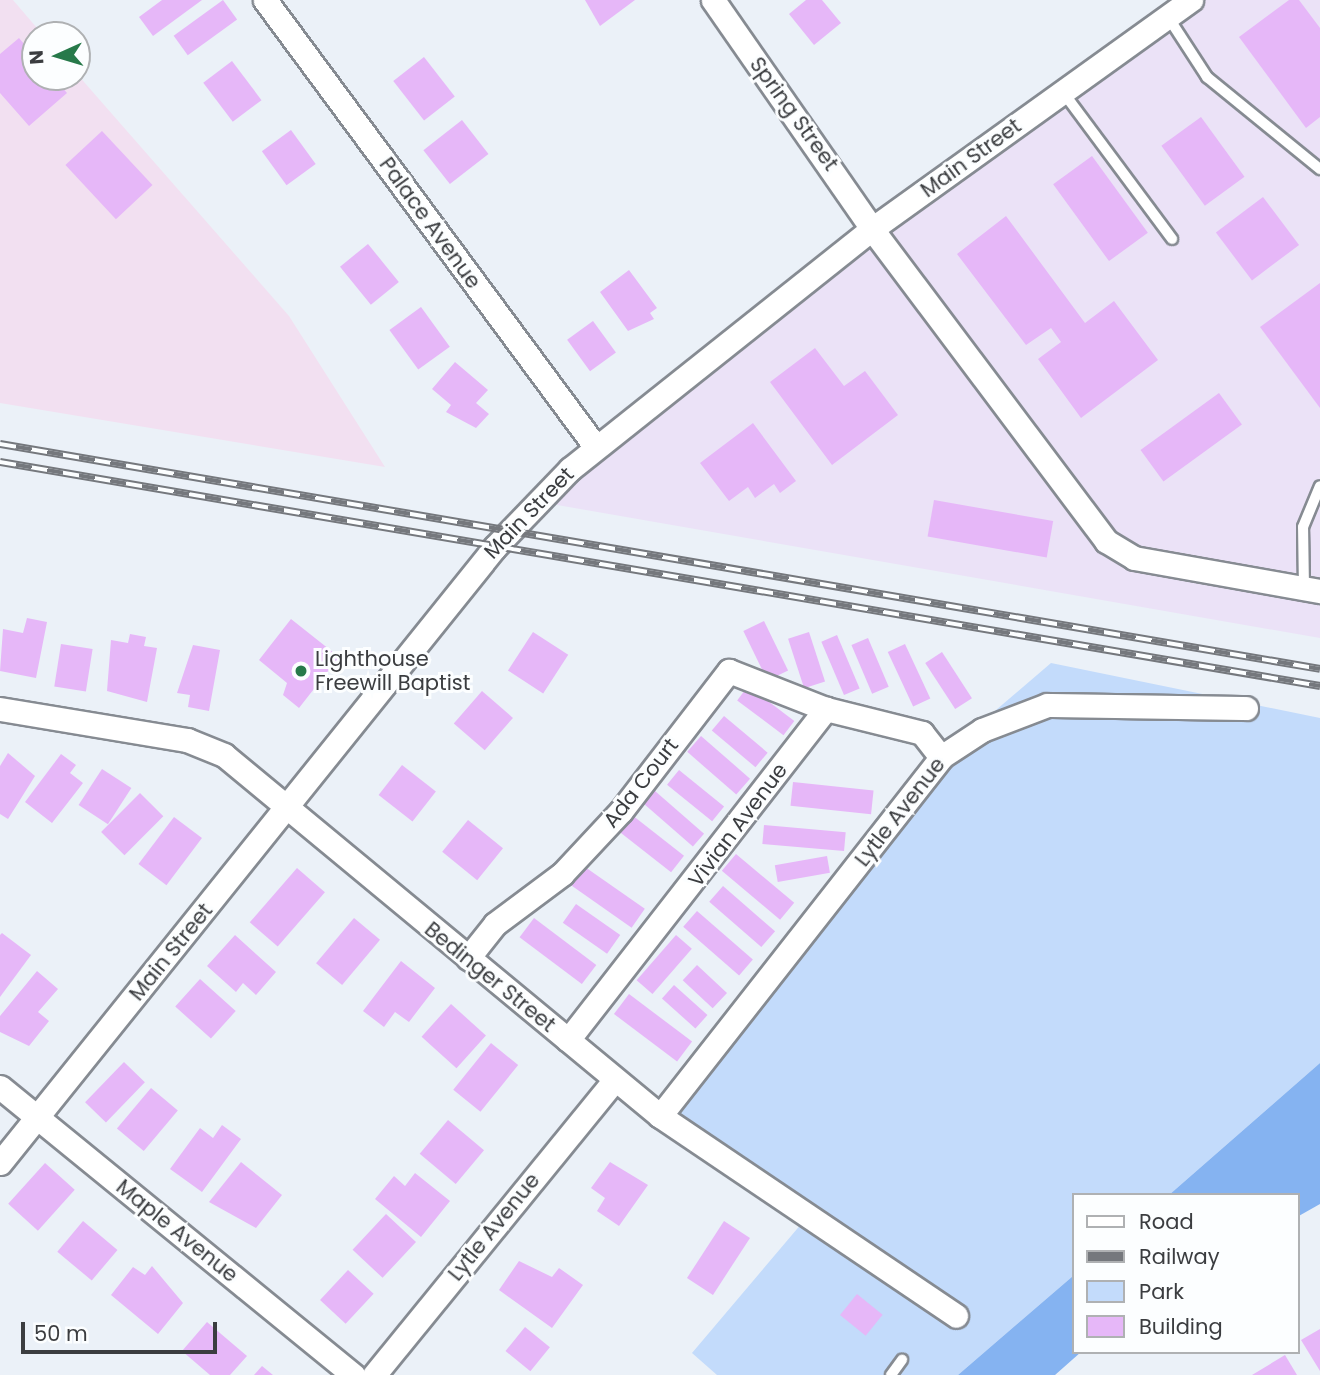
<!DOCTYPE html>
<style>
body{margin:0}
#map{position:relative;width:1320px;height:1375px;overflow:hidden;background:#ebf1f8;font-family:Poppins,sans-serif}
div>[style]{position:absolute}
.commercial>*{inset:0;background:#f2e0f1}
.industrial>*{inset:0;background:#ebe2f7}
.green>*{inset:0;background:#c3dbfb}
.forest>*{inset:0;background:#85b3f1}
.building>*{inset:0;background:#e6b7f8;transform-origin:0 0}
.roads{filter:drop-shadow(2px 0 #868b92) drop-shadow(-2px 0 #868b92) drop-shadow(0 2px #868b92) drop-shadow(0 -2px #868b92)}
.lane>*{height:10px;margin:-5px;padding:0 5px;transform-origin:5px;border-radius:5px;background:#fff}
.street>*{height:23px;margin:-11.5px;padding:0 11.5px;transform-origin:11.5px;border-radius:11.5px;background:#fff}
.rail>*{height:8px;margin-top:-4px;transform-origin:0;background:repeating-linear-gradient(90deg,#fcfeff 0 16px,#75787d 0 32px);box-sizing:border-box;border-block:2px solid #75787d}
.dots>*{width:19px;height:19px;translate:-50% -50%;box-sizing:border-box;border:4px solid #fcfeff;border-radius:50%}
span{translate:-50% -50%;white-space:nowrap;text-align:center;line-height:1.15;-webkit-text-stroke:6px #fcfeff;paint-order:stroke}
.street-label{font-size:21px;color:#3b3d40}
.poi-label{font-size:21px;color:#3b3d40}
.left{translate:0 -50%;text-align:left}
.legend{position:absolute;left:1072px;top:1193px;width:228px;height:161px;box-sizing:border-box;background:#fcfeff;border:2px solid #afb1b3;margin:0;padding:9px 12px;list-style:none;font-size:21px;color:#3b3d40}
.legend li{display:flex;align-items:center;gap:14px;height:35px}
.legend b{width:35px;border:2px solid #afb1b3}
.north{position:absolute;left:21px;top:21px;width:70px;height:70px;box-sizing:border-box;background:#fcfeff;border:2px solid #afb1b3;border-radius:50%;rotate:266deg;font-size:19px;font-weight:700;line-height:28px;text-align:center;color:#3b3d40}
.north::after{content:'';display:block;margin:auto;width:24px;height:32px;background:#27794a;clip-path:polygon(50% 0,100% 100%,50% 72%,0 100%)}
.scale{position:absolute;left:21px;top:1322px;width:196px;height:32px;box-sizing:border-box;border:4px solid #3b3d40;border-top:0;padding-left:9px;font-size:21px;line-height:24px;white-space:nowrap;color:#3b3d40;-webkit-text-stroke:5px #fcfeff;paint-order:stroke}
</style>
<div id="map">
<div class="commercial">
<div style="clip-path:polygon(0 0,13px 0,43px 35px,35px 35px,35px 77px,77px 74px,289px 316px,385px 467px,0 403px)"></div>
</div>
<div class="industrial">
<div style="clip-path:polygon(1191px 0,1320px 0,1320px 638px,540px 502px,570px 469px)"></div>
</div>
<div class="green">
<div style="clip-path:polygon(1051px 663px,1320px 718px,1320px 1063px,1169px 1195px,1073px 1195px,1073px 1276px,958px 1375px,717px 1375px,692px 1353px,808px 1216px,660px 1116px,941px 757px)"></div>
</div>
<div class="forest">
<div style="clip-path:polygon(1320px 1063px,1320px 1204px,1297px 1217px,1297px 1195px,1169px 1195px)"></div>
<div style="clip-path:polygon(1073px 1276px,1073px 1352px,1081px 1352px,1055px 1375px,958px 1375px)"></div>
</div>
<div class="building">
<div style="clip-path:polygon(162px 0,202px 0,153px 36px,139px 17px)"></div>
<div style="left:223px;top:0;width:24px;height:61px;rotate:54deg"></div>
<div style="clip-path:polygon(585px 0,635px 0,600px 26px)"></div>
<div style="clip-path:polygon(806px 0,822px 0,841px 23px,814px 45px,789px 14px)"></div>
<div style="clip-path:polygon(1289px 0,1299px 0,1320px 28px,1320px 117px,1306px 128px,1239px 37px)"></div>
<div style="clip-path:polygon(19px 38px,35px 57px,35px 77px,53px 77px,67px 93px,29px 126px,0 93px,0 54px)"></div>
<div style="left:424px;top:57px;width:50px;height:39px;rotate:52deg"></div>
<div style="left:232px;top:61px;width:49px;height:36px;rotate:53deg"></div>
<div style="left:1201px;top:117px;width:74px;height:49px;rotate:54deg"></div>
<div style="left:462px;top:120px;width:43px;height:49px;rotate:52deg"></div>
<div style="left:291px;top:130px;width:42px;height:36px;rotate:54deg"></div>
<div style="left:102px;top:131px;width:74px;height:50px;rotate:47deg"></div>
<div style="left:1092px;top:156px;width:95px;height:48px;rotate:54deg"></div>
<div style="left:1263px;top:197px;width:60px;height:59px;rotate:53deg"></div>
<div style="clip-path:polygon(1006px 216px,1085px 323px,1114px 301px,1158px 360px,1081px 418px,1038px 359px,1061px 342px,1051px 328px,1026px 345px,957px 254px)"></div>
<div style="left:368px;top:244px;width:49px;height:36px;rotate:51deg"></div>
<div style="clip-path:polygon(629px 270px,657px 308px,650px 313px,654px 319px,628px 331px,600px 292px)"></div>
<div style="clip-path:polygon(1320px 283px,1320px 408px,1260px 327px)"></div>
<div style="left:421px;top:307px;width:49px;height:39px;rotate:54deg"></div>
<div style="left:593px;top:321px;width:39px;height:32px;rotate:54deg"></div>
<div style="clip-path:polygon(815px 348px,844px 386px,865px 371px,898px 415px,832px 465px,770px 382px)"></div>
<div style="clip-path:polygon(455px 362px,488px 390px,476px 403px,489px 414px,476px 428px,446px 412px,451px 405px,432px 389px)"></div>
<div style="left:1219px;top:393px;width:39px;height:97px;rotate:54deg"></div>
<div style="clip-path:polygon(753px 423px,796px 481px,780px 493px,774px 484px,755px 498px,748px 487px,729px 501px,700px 463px)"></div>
<div style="left:934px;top:500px;width:121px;height:37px;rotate:10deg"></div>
<div style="clip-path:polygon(27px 618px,47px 622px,36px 678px,0 671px,3px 629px,23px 633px)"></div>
<div style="clip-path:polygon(291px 619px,339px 657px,299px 708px,283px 695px,287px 683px,259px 660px)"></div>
<div style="left:764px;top:621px;width:55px;height:23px;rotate:64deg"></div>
<div style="left:533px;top:632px;width:42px;height:46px;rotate:33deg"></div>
<div style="left:809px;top:632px;width:52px;height:22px;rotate:72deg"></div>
<div style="clip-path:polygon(130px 634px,146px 637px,144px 646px,157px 648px,147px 702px,107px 691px,111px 640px,128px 643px)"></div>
<div style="left:837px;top:635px;width:58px;height:17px;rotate:67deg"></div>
<div style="left:868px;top:638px;width:53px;height:18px;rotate:67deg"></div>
<div style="left:61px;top:644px;width:32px;height:43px;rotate:9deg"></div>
<div style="left:905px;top:644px;width:60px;height:19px;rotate:65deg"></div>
<div style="clip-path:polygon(193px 645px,220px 650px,209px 711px,188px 707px,190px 695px,177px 693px)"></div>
<div style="left:942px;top:652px;width:55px;height:20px;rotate:57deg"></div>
<div style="left:748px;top:686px;width:58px;height:18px;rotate:37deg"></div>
<div style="left:482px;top:691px;width:41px;height:43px;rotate:41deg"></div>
<div style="left:724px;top:716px;width:57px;height:19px;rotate:40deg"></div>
<div style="left:701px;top:736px;width:65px;height:21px;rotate:41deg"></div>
<div style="clip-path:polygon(8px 753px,35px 776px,8px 819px,0 814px,0 766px)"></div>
<div style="clip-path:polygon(61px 754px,76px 765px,70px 773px,83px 783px,52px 823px,25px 802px)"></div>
<div style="left:402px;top:765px;width:43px;height:38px;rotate:38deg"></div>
<div style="left:102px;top:769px;width:35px;height:43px;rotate:33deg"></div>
<div style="left:679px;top:770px;width:58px;height:19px;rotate:39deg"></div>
<div style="left:793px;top:782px;width:81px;height:24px;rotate:6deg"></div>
<div style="left:655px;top:791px;width:65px;height:17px;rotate:41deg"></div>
<div style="left:140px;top:793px;width:33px;height:55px;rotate:45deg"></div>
<div style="left:632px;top:815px;width:66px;height:21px;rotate:38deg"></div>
<div style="left:174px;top:817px;width:35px;height:59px;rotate:37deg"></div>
<div style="left:468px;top:820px;width:45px;height:41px;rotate:39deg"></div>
<div style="left:764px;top:825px;width:82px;height:19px;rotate:5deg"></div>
<div style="left:736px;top:854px;width:76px;height:22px;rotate:40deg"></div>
<div style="left:827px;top:856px;width:17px;height:53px;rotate:80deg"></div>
<div style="left:585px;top:867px;width:73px;height:23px;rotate:35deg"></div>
<div style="left:297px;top:868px;width:37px;height:72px;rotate:41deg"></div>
<div style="left:723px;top:886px;width:69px;height:21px;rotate:41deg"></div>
<div style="left:576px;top:904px;width:54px;height:23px;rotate:35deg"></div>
<div style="left:697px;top:911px;width:74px;height:21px;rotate:41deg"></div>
<div style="left:354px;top:918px;width:34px;height:59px;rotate:40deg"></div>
<div style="left:534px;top:918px;width:78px;height:24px;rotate:37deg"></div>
<div style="clip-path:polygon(2px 933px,31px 955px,0 997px,0 935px)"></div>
<div style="clip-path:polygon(235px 935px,276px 972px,256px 995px,243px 983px,236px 992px,207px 966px)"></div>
<div style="left:676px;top:935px;width:21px;height:60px;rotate:41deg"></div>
<div style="clip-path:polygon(401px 961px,435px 988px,409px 1022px,395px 1012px,384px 1027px,363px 1011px)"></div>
<div style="left:697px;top:965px;width:41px;height:21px;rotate:43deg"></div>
<div style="clip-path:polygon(37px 971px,58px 989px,38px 1012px,49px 1021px,29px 1046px,0 1032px,0 1016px)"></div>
<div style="left:200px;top:979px;width:48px;height:37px;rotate:42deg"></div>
<div style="left:674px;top:985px;width:45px;height:18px;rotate:42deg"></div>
<div style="left:629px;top:994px;width:79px;height:25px;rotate:37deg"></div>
<div style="left:451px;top:1004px;width:47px;height:44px;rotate:42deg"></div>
<div style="left:491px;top:1043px;width:35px;height:60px;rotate:39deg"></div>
<div style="left:124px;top:1062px;width:29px;height:56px;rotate:44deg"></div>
<div style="left:151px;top:1088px;width:35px;height:53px;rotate:40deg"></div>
<div style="left:448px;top:1120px;width:47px;height:44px;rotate:40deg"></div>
<div style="clip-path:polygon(222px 1125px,241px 1139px,202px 1192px,170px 1169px,200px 1128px,213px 1138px)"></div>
<div style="clip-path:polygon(241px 1162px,282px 1195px,256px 1228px,209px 1202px)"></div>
<div style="clip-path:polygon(610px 1162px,648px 1185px,619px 1226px,597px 1211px,605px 1198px,591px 1188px)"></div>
<div style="left:45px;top:1163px;width:40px;height:55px;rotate:42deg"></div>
<div style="clip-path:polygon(415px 1173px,450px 1201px,421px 1237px,375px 1199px,394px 1176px,405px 1186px)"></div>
<div style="left:386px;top:1214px;width:41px;height:49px;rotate:43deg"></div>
<div style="left:83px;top:1221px;width:45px;height:40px;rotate:40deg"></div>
<div style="left:724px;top:1221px;width:31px;height:68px;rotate:33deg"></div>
<div style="clip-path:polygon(519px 1261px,552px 1277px,559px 1268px,583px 1285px,552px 1328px,499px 1290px)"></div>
<div style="clip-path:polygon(152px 1266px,183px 1303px,158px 1334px,111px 1295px,133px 1267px,145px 1275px)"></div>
<div style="left:348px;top:1270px;width:35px;height:41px;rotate:43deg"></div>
<div style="left:857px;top:1294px;width:33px;height:27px;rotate:39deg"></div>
<div style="clip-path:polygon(207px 1322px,247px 1356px,230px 1375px,210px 1375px,182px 1351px)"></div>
<div style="left:525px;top:1327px;width:32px;height:31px;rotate:39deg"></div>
<div style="clip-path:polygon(1320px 1329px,1320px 1371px,1301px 1340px)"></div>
<div style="clip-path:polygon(1285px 1355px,1297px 1375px,1252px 1375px)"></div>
<div style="clip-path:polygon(262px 1366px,273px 1375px,254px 1375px)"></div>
</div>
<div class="roads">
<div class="lane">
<div style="left:1168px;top:17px;width:72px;rotate:57deg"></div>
<div style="left:1207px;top:77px;width:146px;rotate:39.2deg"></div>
<div style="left:1063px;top:92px;width:183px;rotate:53.4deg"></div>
<div style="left:1304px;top:588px;width:61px;rotate:-90.9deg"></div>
<div style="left:1303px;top:527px;width:44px;rotate:-67.5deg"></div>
<div style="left:891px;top:1375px;width:19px;rotate:-54deg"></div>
</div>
<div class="street">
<div style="left:265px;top:0;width:555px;rotate:53.5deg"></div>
<div style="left:713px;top:0;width:279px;rotate:55.2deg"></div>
<div style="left:872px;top:229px;width:390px;rotate:53.1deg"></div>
<div style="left:1106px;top:541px;width:33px;rotate:31deg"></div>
<div style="left:1134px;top:558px;width:189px;rotate:10.1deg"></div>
<div style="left:0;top:709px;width:190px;rotate:9.4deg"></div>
<div style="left:187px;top:740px;width:40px;rotate:22deg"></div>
<div style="left:224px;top:755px;width:566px;rotate:39.62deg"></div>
<div style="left:660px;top:1116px;width:357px;rotate:34deg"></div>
<div style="left:468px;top:958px;width:43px;rotate:-51.5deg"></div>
<div style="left:495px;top:924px;width:84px;rotate:-36.7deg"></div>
<div style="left:562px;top:874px;width:86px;rotate:-46.9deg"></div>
<div style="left:621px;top:811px;width:177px;rotate:-52.4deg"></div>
<div style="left:729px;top:671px;width:104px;rotate:21.4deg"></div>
<div style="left:826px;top:709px;width:99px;rotate:14deg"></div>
<div style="left:922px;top:733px;width:31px;rotate:52deg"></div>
<div style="left:568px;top:1040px;width:420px;rotate:-52.1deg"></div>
<div style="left:0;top:1087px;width:456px;rotate:39.2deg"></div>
<div style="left:660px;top:1116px;width:456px;rotate:-51.9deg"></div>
<div style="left:941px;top:757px;width:49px;rotate:-33.4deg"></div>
<div style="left:982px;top:730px;width:70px;rotate:-21deg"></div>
<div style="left:1047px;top:705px;width:199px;rotate:0.9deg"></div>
<div style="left:0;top:1163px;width:790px;rotate:-51.22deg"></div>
<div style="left:495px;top:547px;width:108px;rotate:-46.1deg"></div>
<div style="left:570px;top:469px;width:386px;rotate:-38.5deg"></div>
<div style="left:872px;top:229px;width:393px;rotate:-35.7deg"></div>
<div style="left:374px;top:1375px;width:381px;rotate:-50.8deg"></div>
</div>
</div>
<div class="rail">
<div style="left:0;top:444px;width:1339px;rotate:9.67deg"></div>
<div style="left:0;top:462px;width:1339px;rotate:9.63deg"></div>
</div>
<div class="dots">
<div style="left:301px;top:671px;background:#27794a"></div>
</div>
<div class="street-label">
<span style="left:794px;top:114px;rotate:54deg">Spring Street</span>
<span style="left:971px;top:158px;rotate:-36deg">Main Street</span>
<span style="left:430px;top:223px;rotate:54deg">Palace Avenue</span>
<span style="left:529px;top:513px;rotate:-46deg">Main Street</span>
<span style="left:641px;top:783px;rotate:-52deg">Ada Court</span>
<span style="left:900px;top:812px;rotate:-52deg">Lytle Avenue</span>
<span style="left:738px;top:825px;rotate:-53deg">Vivian Avenue</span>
<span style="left:171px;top:952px;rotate:-51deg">Main Street</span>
<span style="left:490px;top:977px;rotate:39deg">Bedinger Street</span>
<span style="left:494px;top:1227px;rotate:-51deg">Lytle Avenue</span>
<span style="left:177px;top:1231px;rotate:39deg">Maple Avenue</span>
</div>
<div class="poi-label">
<span class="left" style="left:315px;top:671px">Lighthouse<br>Freewill Baptist</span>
</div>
<ul class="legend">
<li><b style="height:9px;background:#fff"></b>Road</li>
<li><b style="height:9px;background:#75787d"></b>Railway</li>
<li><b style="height:19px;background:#c3dbfb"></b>Park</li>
<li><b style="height:19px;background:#e6b7f8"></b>Building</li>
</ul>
<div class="north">N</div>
<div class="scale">50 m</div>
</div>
